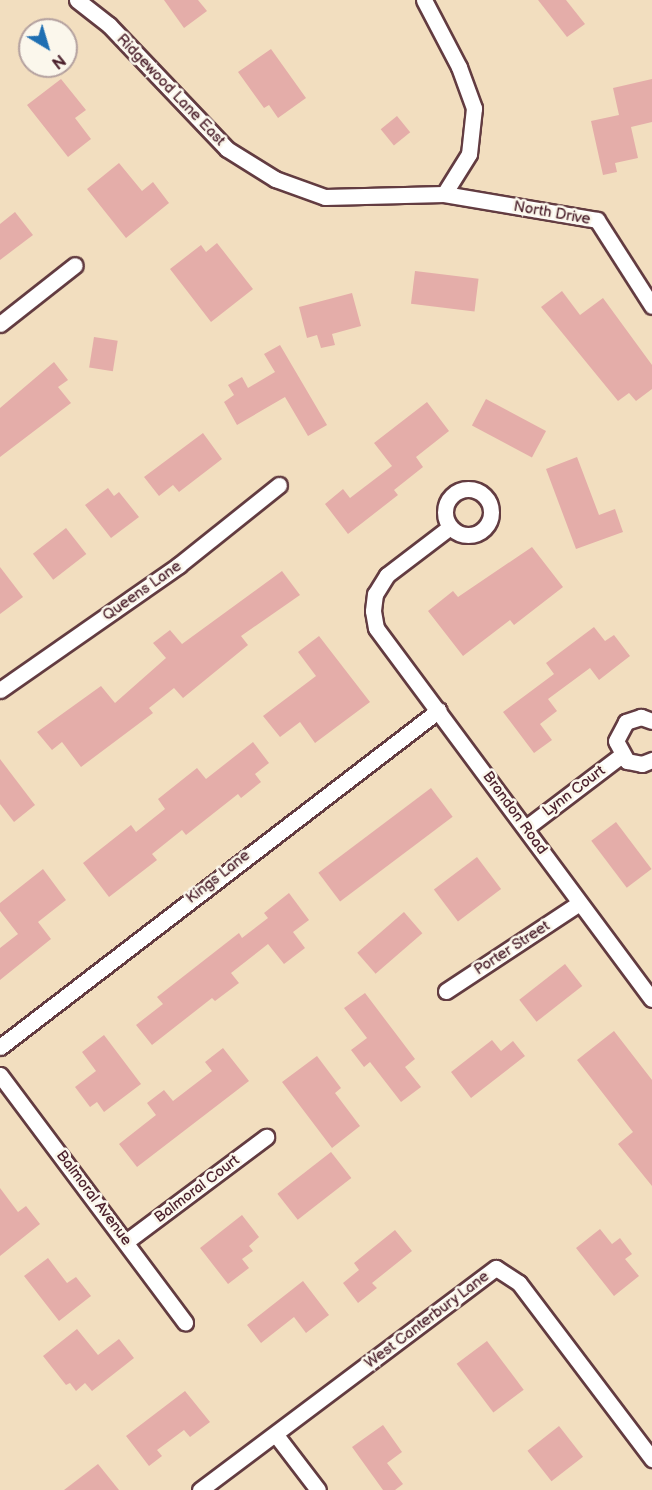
<!DOCTYPE html>
<style>
body{margin:0}
#map{position:relative;width:652px;height:1490px;overflow:hidden;background:#f2debf;font-family:"Balsamiq Sans",sans-serif}
div>[style]{position:absolute}
.building>*{inset:0;background:#e4ada9;transform-origin:0 0}
.roads{filter:drop-shadow(2px 0 #633c41) drop-shadow(-2px 0 #633c41) drop-shadow(0 2px #633c41) drop-shadow(0 -2px #633c41)}
.minor>*{height:15px;margin:-7.5px;padding:0 7.5px;transform-origin:7.5px;border-radius:7.5px;background:#fff}
.minor>.ring{margin:-7.5px;padding:0;box-sizing:content-box;background:none;border:15px solid #fff;border-radius:50%}
span{translate:-50% -50%;white-space:nowrap;text-align:center;line-height:1.15;-webkit-text-stroke:5px #fbf7ec;paint-order:stroke}
.street-label{font-size:15px;color:#4a1f2b}
.north{position:absolute;left:18px;top:18px;width:60px;height:60px;box-sizing:border-box;background:#fbf7ec;border:2px solid #b4a19f;border-radius:50%;rotate:142deg;font-size:16px;font-weight:700;line-height:24px;text-align:center;color:#4a1f2b}
.north::after{content:'';display:block;margin:auto;width:21px;height:27px;background:#1f6fb2;clip-path:polygon(50% 0,100% 100%,50% 72%,0 100%)}
</style>
<div id="map">
<div class="building">
<div style="clip-path:polygon(164px 0,198px 0,207px 11px,184px 28px)"></div>
<div style="clip-path:polygon(538px 0,566px 0,585px 24px,567px 37px)"></div>
<div style="clip-path:polygon(271px 49px,306px 98px,278px 118px,269px 105px,264px 108px,238px 72px)"></div>
<div style="clip-path:polygon(61px 79px,86px 110px,75px 118px,91px 139px,68px 157px,27px 105px)"></div>
<div style="clip-path:polygon(652px 79px,652px 122px,631px 127px,638px 158px,615px 163px,617px 172px,603px 175px,591px 121px,619px 115px,613px 88px)"></div>
<div style="left:397px;top:116px;width:21px;height:21px;rotate:51deg"></div>
<div style="clip-path:polygon(119px 163px,142px 191px,153px 182px,169px 203px,126px 238px,87px 189px)"></div>
<div style="clip-path:polygon(15px 212px,33px 235px,0 260px,0 224px)"></div>
<div style="clip-path:polygon(217px 243px,253px 289px,211px 322px,170px 269px,201px 245px,206px 252px)"></div>
<div style="left:415px;top:271px;width:64px;height:33px;rotate:7deg"></div>
<div style="clip-path:polygon(562px 291px,580px 315px,603px 298px,652px 365px,652px 389px,636px 401px,629px 393px,618px 401px,541px 307px)"></div>
<div style="clip-path:polygon(352px 293px,361px 326px,332px 334px,335px 345px,321px 348px,317px 335px,307px 338px,299px 307px)"></div>
<div style="left:94px;top:337px;width:24px;height:31px;rotate:9deg"></div>
<div style="clip-path:polygon(280px 345px,327px 425px,308px 436px,285px 397px,237px 425px,224px 402px,234px 395px,228px 385px,242px 377px,248px 388px,275px 372px,264px 354px)"></div>
<div style="clip-path:polygon(54px 362px,68px 380px,58px 387px,71px 403px,0 457px,0 408px)"></div>
<div style="left:486px;top:399px;width:68px;height:30px;rotate:28deg"></div>
<div style="clip-path:polygon(427px 402px,449px 431px,416px 457px,423px 467px,394px 490px,398px 495px,348px 534px,325px 504px,343px 489px,350px 498px,392px 466px,374px 443px)"></div>
<div style="clip-path:polygon(203px 433px,222px 459px,179px 492px,173px 485px,159px 496px,144px 477px)"></div>
<div style="clip-path:polygon(577px 457px,599px 515px,615px 509px,623px 532px,576px 549px,546px 469px)"></div>
<div style="clip-path:polygon(108px 488px,114px 496px,119px 492px,139px 517px,111px 538px,85px 505px)"></div>
<div style="left:66px;top:528px;width:33px;height:42px;rotate:52deg"></div>
<div style="clip-path:polygon(532px 547px,563px 587px,514px 625px,510px 620px,463px 656px,428px 611px,453px 591px,458px 597px)"></div>
<div style="clip-path:polygon(0 567px,23px 597px,0 614px)"></div>
<div style="clip-path:polygon(282px 571px,300px 595px,241px 636px,248px 645px,183px 698px,174px 688px,149px 708px,153px 713px,81px 767px,62px 742px,52px 750px,37px 732px,101px 686px,115px 703px,166px 658px,153px 643px,170px 630px,182px 644px)"></div>
<div style="clip-path:polygon(594px 627px,605px 641px,614px 635px,630px 656px,599px 680px,590px 668px,548px 699px,557px 711px,540px 724px,552px 740px,534px 753px,503px 712px,554px 674px,546px 663px)"></div>
<div style="clip-path:polygon(319px 636px,370px 702px,315px 743px,300px 722px,280px 737px,263px 716px,316px 676px,298px 652px)"></div>
<div style="clip-path:polygon(253px 742px,269px 763px,255px 774px,261px 782px,241px 798px,238px 794px,186px 835px,182px 830px,152px 854px,157px 860px,109px 897px,83px 863px,131px 825px,136px 832px,165px 809px,158px 799px,197px 768px,206px 779px)"></div>
<div style="clip-path:polygon(0 759px,35px 805px,14px 822px,0 804px)"></div>
<div style="left:431px;top:788px;width:36px;height:141px;rotate:53deg"></div>
<div style="left:616px;top:822px;width:59px;height:31px;rotate:53deg"></div>
<div style="left:477px;top:857px;width:40px;height:54px;rotate:53deg"></div>
<div style="clip-path:polygon(43px 869px,66px 900px,38px 922px,51px 939px,0 980px,0 948px,18px 934px,0 911px,0 903px)"></div>
<div style="clip-path:polygon(289px 893px,309px 920px,293px 932px,305px 948px,284px 964px,268px 944px,231px 973px,239px 983px,215px 1001px,212px 998px,152px 1045px,136px 1025px,163px 1004px,157px 997px,239px 933px,242px 938px,268px 918px,264px 913px)"></div>
<div style="left:404px;top:912px;width:28px;height:62px;rotate:49deg"></div>
<div style="left:565px;top:964px;width:28px;height:58px;rotate:52deg"></div>
<div style="clip-path:polygon(365px 993px,415px 1059px,405px 1067px,421px 1087px,401px 1102px,370px 1062px,364px 1067px,351px 1050px,367px 1038px,344px 1008px)"></div>
<div style="clip-path:polygon(614px 1031px,652px 1080px,652px 1186px,618px 1144px,633px 1132px,577px 1060px)"></div>
<div style="clip-path:polygon(104px 1035px,141px 1084px,104px 1112px,97px 1102px,90px 1107px,75px 1087px,96px 1071px,82px 1052px)"></div>
<div style="clip-path:polygon(492px 1040px,501px 1051px,513px 1041px,525px 1056px,471px 1098px,451px 1072px)"></div>
<div style="clip-path:polygon(223px 1048px,249px 1081px,137px 1167px,119px 1144px,156px 1115px,147px 1103px,164px 1090px,173px 1101px,212px 1071px,205px 1062px)"></div>
<div style="clip-path:polygon(317px 1056px,341px 1088px,335px 1093px,360px 1126px,332px 1148px,282px 1082px)"></div>
<div style="left:331px;top:1152px;width:33px;height:68px;rotate:52deg"></div>
<div style="clip-path:polygon(0 1188px,18px 1212px,26px 1206px,40px 1224px,0 1256px)"></div>
<div style="clip-path:polygon(242px 1215px,259px 1237px,249px 1246px,253px 1251px,242px 1259px,249px 1268px,228px 1284px,200px 1248px)"></div>
<div style="clip-path:polygon(600px 1229px,612px 1244px,620px 1238px,632px 1254px,625px 1259px,639px 1276px,614px 1296px,576px 1248px)"></div>
<div style="clip-path:polygon(395px 1230px,412px 1251px,372px 1283px,377px 1288px,358px 1303px,343px 1283px,359px 1270px,354px 1263px)"></div>
<div style="clip-path:polygon(48px 1258px,67px 1283px,76px 1277px,91px 1296px,59px 1321px,24px 1276px)"></div>
<div style="clip-path:polygon(303px 1281px,329px 1315px,306px 1333px,294px 1317px,261px 1343px,247px 1325px)"></div>
<div style="clip-path:polygon(77px 1329px,98px 1355px,119px 1339px,134px 1358px,92px 1391px,85px 1383px,76px 1391px,70px 1383px,66px 1385px,43px 1356px)"></div>
<div style="left:487px;top:1341px;width:61px;height:38px;rotate:53deg"></div>
<div style="clip-path:polygon(185px 1391px,210px 1422px,190px 1437px,184px 1430px,157px 1450px,162px 1456px,149px 1466px,126px 1436px)"></div>
<div style="clip-path:polygon(383px 1425px,402px 1452px,387px 1463px,403px 1484px,395px 1490px,383px 1490px,352px 1447px)"></div>
<div style="left:559px;top:1426px;width:39px;height:40px;rotate:52deg"></div>
<div style="clip-path:polygon(98px 1464px,119px 1490px,64px 1490px)"></div>
</div>
<div class="roads">
<div class="minor">
<div style="left:77px;top:0;width:41px;rotate:38deg"></div>
<div style="left:109px;top:25px;width:171px;rotate:46.4deg"></div>
<div style="left:227px;top:149px;width:57px;rotate:32deg"></div>
<div style="left:275px;top:179px;width:53px;rotate:19.8deg"></div>
<div style="left:325px;top:197px;width:119px;rotate:-1.4deg"></div>
<div style="left:444px;top:194px;width:155px;rotate:9.6deg"></div>
<div style="left:597px;top:220px;width:102px;rotate:57.4deg"></div>
<div style="left:424px;top:0;width:76px;rotate:62.4deg"></div>
<div style="left:459px;top:67px;width:44px;rotate:69.9deg"></div>
<div style="left:474px;top:108px;width:46px;rotate:96.2deg"></div>
<div style="left:469px;top:154px;width:47px;rotate:122deg"></div>
<div style="left:0;top:324px;width:95px;rotate:-38.2deg"></div>
<div class="ring" style="left:445px;top:489px;width:31px;height:31px"></div>
<div style="left:450px;top:527px;width:79px;rotate:142.7deg"></div>
<div style="left:387px;top:575px;width:22px;rotate:122deg"></div>
<div style="left:375px;top:594px;width:17px;rotate:97deg"></div>
<div style="left:373px;top:611px;width:17px;rotate:80deg"></div>
<div style="left:376px;top:628px;width:462px;rotate:53.4deg"></div>
<div style="left:0;top:690px;width:218px;rotate:-34.9deg"></div>
<div style="left:179px;top:565px;width:128px;rotate:-38.7deg"></div>
<div style="left:652px;top:721px;width:12px;rotate:-160deg"></div>
<div style="left:641px;top:717px;width:16px;rotate:162deg"></div>
<div style="left:626px;top:722px;width:21px;rotate:118deg"></div>
<div style="left:616px;top:741px;width:23px;rotate:61deg"></div>
<div style="left:627px;top:761px;width:15px;rotate:11deg"></div>
<div style="left:642px;top:764px;width:11px;rotate:-22deg"></div>
<div style="left:527px;top:827px;width:119px;rotate:-37.2deg"></div>
<div style="left:446px;top:991px;width:158px;rotate:-33.4deg"></div>
<div style="left:0;top:1047px;width:553px;rotate:-37.51deg"></div>
<div style="left:0;top:1075px;width:309px;rotate:53.2deg"></div>
<div style="left:127px;top:1241px;width:174px;rotate:-36.8deg"></div>
<div style="left:276px;top:1435px;width:69px;rotate:52.6deg"></div>
<div style="left:200px;top:1490px;width:370px;rotate:-36.9deg"></div>
<div style="left:496px;top:1268px;width:27px;rotate:33deg"></div>
<div style="left:519px;top:1283px;width:221px;rotate:52.9deg"></div>
</div>
</div>
<div class="street-label">
<span style="left:171px;top:90px;rotate:46deg">Ridgewood Lane East</span>
<span style="left:552px;top:213px;rotate:10deg">North Drive</span>
<span style="left:142px;top:591px;rotate:-35deg">Queens Lane</span>
<span style="left:574px;top:791px;rotate:-37deg">Lynn Court</span>
<span style="left:515px;top:813px;rotate:54deg">Brandon Road</span>
<span style="left:218px;top:877px;rotate:-38deg">Kings Lane</span>
<span style="left:512px;top:948px;rotate:-33deg">Porter Street</span>
<span style="left:197px;top:1189px;rotate:-37deg">Balmoral Court</span>
<span style="left:94px;top:1198px;rotate:53deg">Balmoral Avenue</span>
<span style="left:427px;top:1320px;rotate:-37deg">West Canterbury Lane</span>
</div>
<div class="north">N</div>
</div>
